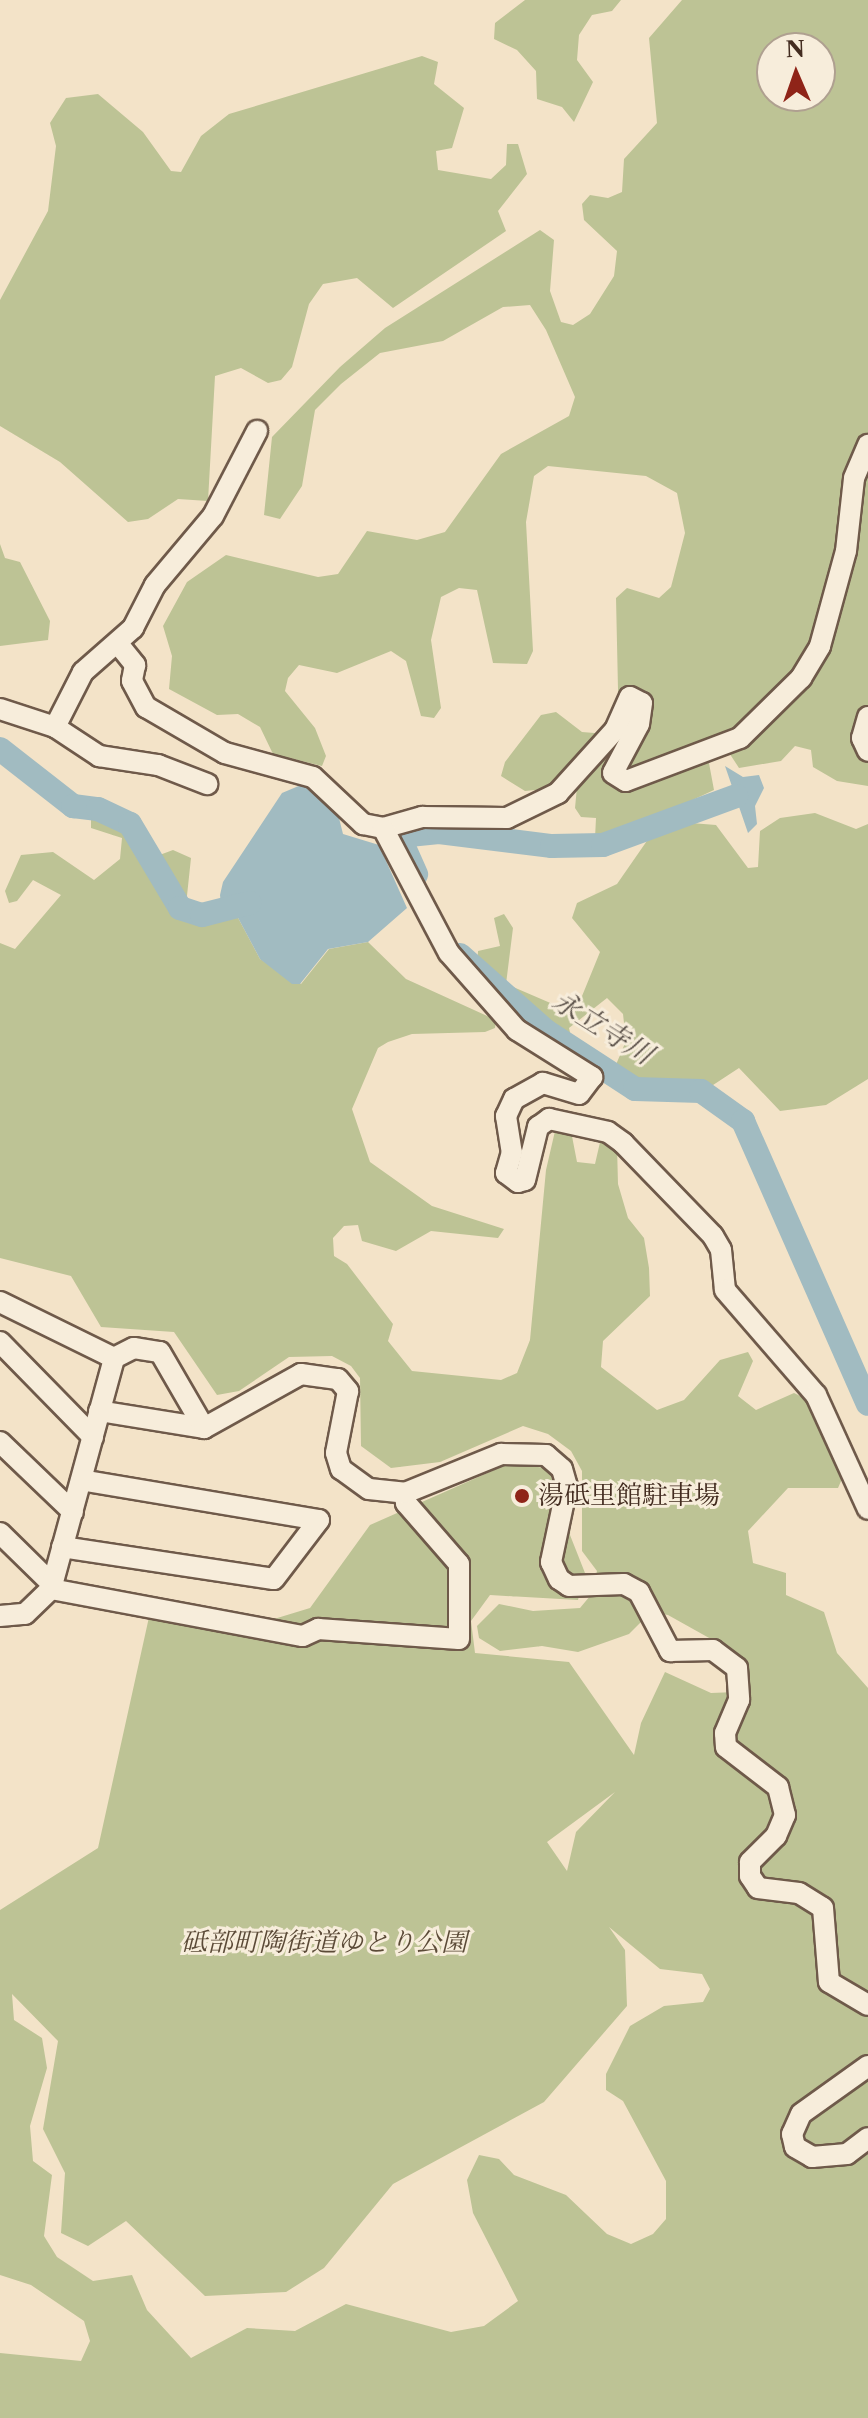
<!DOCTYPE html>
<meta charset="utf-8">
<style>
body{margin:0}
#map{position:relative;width:868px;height:2418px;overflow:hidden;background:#f3e3c8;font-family:"Libre Caslon Text","Noto Serif JP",serif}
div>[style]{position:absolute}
.green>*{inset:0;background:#bdc395}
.water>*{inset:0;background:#a1bbc1}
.river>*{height:24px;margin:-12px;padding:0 12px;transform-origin:12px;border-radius:12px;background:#a1bbc1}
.roads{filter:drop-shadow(2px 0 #6f5a4a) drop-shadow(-2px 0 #6f5a4a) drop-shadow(0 2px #6f5a4a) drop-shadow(0 -2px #6f5a4a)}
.minor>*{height:20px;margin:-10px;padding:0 10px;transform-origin:10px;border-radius:10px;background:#f7eddb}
.dots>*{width:22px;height:22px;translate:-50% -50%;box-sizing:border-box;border:4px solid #f7eddb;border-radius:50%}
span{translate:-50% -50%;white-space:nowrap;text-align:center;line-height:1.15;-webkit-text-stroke:6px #f7eddb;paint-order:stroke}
.poi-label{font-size:26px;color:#432c20}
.left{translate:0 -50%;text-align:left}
.park-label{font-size:26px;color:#5b4a37;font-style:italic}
.water-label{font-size:28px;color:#5a5048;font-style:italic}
.north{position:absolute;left:756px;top:32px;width:80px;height:80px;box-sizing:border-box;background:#f7eddb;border:2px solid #afa090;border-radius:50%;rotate:358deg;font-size:22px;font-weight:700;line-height:32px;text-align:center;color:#432c20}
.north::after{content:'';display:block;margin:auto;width:28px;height:36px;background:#8f2418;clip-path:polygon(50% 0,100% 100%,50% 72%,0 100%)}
</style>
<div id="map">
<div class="green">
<div style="clip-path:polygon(525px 0,621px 0,612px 11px,592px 15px,579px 35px,577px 60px,593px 82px,574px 122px,562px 107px,537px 99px,536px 71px,517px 50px,494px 39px,495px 23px)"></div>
<div style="clip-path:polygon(evenodd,682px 0,868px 0,868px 786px,837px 781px,813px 767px,811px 750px,795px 746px,781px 761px,739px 768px,722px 742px,706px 747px,714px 790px,611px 838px,595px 838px,596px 818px,581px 817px,575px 808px,577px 787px,561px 777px,546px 789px,525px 791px,501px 776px,505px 762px,541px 715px,556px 712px,582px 732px,619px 735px,616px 598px,627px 588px,659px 598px,671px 587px,685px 533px,677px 493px,646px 476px,548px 466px,534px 476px,526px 522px,533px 651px,527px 664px,493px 663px,477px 590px,459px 588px,441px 597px,431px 640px,441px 708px,434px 718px,421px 716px,406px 661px,391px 651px,337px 673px,299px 665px,288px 678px,285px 691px,315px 728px,326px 756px,322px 766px,273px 754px,260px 727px,238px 714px,217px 715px,169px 689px,172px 656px,163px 626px,187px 582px,226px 555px,318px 577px,338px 574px,367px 531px,417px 540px,445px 532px,501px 454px,569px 416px,575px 397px,546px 330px,530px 305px,503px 307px,443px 341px,380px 353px,341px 384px,315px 410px,302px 486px,280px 519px,264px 515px,272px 437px,340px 367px,385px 328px,540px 230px,554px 240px,550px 291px,561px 322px,573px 325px,590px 314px,614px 276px,617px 251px,584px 220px,582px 204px,590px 195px,608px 198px,622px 192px,624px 159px,657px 123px,649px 38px,682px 0,772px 48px,820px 48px,820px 96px,772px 96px,772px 48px)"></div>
<div style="clip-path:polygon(422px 56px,438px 62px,434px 84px,464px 108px,452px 148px,436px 151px,438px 170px,491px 179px,506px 165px,507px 144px,518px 144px,527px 174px,498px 211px,506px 231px,393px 308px,357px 278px,323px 284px,309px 304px,292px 367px,281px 380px,268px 383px,241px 368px,215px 376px,208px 501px,178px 499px,148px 519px,128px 522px,60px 462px,0 426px,0 300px,48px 211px,56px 146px,50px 123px,66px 98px,98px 94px,143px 132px,171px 171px,181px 172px,201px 136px,229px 114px)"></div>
<div style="clip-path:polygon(0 544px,5px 558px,20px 562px,50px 621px,48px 640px,0 646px)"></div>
<div style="clip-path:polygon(815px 813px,856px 829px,868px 824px,868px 1079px,826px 1105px,780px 1111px,739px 1068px,710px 1087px,678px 1092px,620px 1084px,612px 1074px,626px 1041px,623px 1014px,607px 998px,569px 1028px,572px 1041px,591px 1053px,583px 1062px,560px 1049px,477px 969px,478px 951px,500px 946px,494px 918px,504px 914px,513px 928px,506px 984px,562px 1008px,580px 1001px,600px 952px,572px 918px,577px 903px,617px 884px,651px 835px,691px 823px,716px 825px,748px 868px,758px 867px,760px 831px,780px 818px)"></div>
<div style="clip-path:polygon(evenodd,104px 817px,129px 827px,146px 860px,173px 850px,191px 858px,186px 905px,200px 920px,236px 914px,260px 959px,301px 984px,329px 949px,368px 942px,406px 979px,496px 1020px,495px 1028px,485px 1032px,412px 1034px,388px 1042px,378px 1048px,352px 1109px,370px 1162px,432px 1206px,504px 1229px,498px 1238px,431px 1231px,396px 1251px,362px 1241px,358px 1225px,344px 1226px,333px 1238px,334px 1256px,347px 1264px,393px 1324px,388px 1341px,412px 1371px,501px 1380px,517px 1373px,530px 1340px,546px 1170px,555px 1131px,571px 1131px,577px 1162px,595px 1164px,601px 1138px,617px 1146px,618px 1184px,628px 1218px,644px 1238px,649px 1268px,650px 1296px,603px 1341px,601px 1367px,657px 1410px,684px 1400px,720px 1360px,748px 1352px,753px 1361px,738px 1396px,756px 1410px,794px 1393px,815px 1403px,833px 1458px,845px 1472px,838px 1488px,788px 1488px,748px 1531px,753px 1563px,786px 1573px,786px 1595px,824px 1612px,837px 1653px,868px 1688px,868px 2418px,0 2418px,0 2353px,81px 2361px,90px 2341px,84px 2321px,31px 2285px,0 2275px,0 1910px,98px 1848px,153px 1599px,274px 1619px,310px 1608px,370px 1525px,510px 1463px,573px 1472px,570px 1535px,585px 1573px,578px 1600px,490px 1595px,471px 1621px,475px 1653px,569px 1662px,634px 1755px,641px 1723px,665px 1672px,711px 1693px,736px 1692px,741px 1669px,736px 1653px,668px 1615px,651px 1612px,629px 1634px,578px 1652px,542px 1646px,500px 1651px,479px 1638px,477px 1626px,499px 1604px,533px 1611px,580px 1608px,590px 1596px,597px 1571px,582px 1551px,582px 1471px,571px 1451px,548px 1434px,523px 1426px,440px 1462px,391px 1468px,361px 1446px,360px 1378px,351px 1366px,332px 1356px,289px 1357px,239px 1391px,217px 1395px,174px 1332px,101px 1327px,71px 1276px,0 1258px,0 943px,15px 949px,61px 895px,33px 880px,17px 901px,9px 903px,5px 891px,21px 855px,53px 852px,94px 880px,120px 859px,122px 838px,91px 828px,91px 818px,104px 817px,615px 1792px,576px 1832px,567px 1871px,547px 1842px,615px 1792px,104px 817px,609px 1927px,660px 1969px,702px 1974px,710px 1989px,703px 2002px,664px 2006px,630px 2026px,606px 2074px,606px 2090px,623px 2101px,666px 2181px,666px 2219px,653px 2234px,631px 2244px,607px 2234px,566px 2195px,514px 2175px,499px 2159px,479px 2155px,467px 2180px,473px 2213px,518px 2301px,484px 2326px,451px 2332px,346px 2304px,295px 2331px,247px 2328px,191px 2358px,147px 2310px,132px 2275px,93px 2281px,57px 2257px,44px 2236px,52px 2175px,33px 2161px,30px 2126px,47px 2068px,42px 2038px,14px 2020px,12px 1994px,58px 2041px,43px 2129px,65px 2173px,61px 2233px,88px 2246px,126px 2221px,205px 2296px,286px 2292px,324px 2268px,393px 2184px,544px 2102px,627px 2006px,625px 1950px,609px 1927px)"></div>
</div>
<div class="water">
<div style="clip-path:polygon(725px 766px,743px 777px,759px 775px,764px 788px,755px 806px,757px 824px,748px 833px)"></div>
<div style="clip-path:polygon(301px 785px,317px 790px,338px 814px,343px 834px,379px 845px,407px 908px,368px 942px,328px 949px,300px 984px,292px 984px,260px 959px,236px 914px,222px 914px,220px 895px,223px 882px,282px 793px)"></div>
</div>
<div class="river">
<div style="left:0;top:749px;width:93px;rotate:38deg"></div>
<div style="left:73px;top:806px;width:25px;rotate:7deg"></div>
<div style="left:98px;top:809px;width:35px;rotate:25deg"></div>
<div style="left:130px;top:824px;width:98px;rotate:59.2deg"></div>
<div style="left:180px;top:908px;width:23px;rotate:18deg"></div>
<div style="left:202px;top:915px;width:49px;rotate:-14.3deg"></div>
<div style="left:399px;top:836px;width:42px;rotate:65.9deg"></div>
<div style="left:399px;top:836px;width:40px;rotate:-5.7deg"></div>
<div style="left:439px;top:832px;width:114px;rotate:7.1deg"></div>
<div style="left:552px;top:846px;width:51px;rotate:-1.1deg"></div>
<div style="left:603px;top:845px;width:142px;rotate:-20.2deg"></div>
<div style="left:460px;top:955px;width:115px;rotate:41.5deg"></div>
<div style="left:546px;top:1031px;width:106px;rotate:33.1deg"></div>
<div style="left:635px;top:1089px;width:66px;rotate:1.7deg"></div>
<div style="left:701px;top:1091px;width:52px;rotate:35.5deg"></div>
<div style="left:743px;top:1121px;width:309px;rotate:66.2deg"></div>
</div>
<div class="roads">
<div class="minor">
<div style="left:119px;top:645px;width:26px;rotate:51deg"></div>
<div style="left:135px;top:665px;width:16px;rotate:101deg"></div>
<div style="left:132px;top:681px;width:30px;rotate:62deg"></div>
<div style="left:146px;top:707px;width:91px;rotate:30.2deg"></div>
<div style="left:225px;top:753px;width:91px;rotate:15.3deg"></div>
<div style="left:313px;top:777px;width:69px;rotate:43.2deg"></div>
<div style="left:363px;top:824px;width:20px;rotate:11deg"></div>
<div style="left:383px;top:828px;width:41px;rotate:-15.8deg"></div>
<div style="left:422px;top:817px;width:85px;rotate:0.7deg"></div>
<div style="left:507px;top:818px;width:57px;rotate:-26.1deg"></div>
<div style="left:558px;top:793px;width:85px;rotate:-47.9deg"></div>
<div style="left:615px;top:730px;width:36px;rotate:-66deg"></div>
<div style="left:630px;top:697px;width:13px;rotate:27deg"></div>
<div style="left:642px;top:703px;width:21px;rotate:98deg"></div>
<div style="left:639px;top:724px;width:55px;rotate:118deg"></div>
<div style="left:613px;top:773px;width:15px;rotate:32deg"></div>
<div style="left:626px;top:781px;width:122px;rotate:-20.7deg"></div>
<div style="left:740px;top:738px;width:86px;rotate:-44.5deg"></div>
<div style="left:801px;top:678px;width:37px;rotate:-59deg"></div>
<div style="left:820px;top:646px;width:98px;rotate:-74.7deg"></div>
<div style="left:846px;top:551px;width:73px;rotate:-83.7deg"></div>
<div style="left:854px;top:478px;width:36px;rotate:-67deg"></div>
<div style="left:0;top:709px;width:58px;rotate:18.1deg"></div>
<div style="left:55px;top:727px;width:53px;rotate:33.4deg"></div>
<div style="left:99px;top:756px;width:60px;rotate:8.7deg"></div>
<div style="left:158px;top:765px;width:53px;rotate:21.2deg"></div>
<div style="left:868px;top:717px;width:22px;rotate:106deg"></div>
<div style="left:862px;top:738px;width:14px;rotate:65deg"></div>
<div style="left:55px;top:727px;width:62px;rotate:-63deg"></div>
<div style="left:83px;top:672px;width:67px;rotate:-41.3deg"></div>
<div style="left:133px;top:628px;width:48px;rotate:-62.9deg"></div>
<div style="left:155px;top:585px;width:90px;rotate:-50deg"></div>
<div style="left:213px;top:516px;width:96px;rotate:-62.6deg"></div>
<div style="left:383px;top:828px;width:141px;rotate:62.2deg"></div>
<div style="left:449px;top:953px;width:103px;rotate:48.6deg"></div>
<div style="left:517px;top:1030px;width:89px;rotate:32.1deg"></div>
<div style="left:592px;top:1077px;width:21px;rotate:127deg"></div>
<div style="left:579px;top:1094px;width:38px;rotate:-163deg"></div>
<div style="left:543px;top:1083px;width:33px;rotate:151deg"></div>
<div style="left:514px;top:1099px;width:19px;rotate:115deg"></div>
<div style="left:506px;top:1116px;width:36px;rotate:81deg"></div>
<div style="left:512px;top:1152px;width:22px;rotate:106deg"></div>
<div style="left:506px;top:1173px;width:15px;rotate:37deg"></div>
<div style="left:518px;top:1182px;width:7px;rotate:-16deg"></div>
<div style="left:525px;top:1180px;width:55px;rotate:-76.2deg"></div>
<div style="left:538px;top:1127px;width:14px;rotate:-36deg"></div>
<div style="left:549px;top:1119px;width:60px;rotate:12.4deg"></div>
<div style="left:608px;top:1132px;width:19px;rotate:36deg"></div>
<div style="left:623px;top:1143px;width:129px;rotate:45.9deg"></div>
<div style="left:713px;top:1236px;width:16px;rotate:60deg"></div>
<div style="left:721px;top:1250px;width:40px;rotate:84.3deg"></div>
<div style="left:725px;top:1290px;width:139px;rotate:49.1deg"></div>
<div style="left:816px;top:1395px;width:125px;rotate:65.5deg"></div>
<div style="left:0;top:1302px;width:127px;rotate:26.2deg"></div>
<div style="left:0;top:1342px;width:133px;rotate:45.6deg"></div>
<div style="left:99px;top:1411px;width:106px;rotate:9.2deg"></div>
<div style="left:0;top:1442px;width:101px;rotate:43.8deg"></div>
<div style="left:0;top:1533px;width:73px;rotate:44.4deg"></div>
<div style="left:62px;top:1547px;width:214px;rotate:8.6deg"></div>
<div style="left:274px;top:1579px;width:74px;rotate:-52.7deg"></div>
<div style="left:319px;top:1520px;width:241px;rotate:-170.5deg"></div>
<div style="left:51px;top:1589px;width:256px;rotate:10.6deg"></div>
<div style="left:303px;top:1636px;width:17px;rotate:-25deg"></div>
<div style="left:318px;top:1629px;width:141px;rotate:4.1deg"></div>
<div style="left:459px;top:1639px;width:75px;rotate:-90deg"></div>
<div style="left:459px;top:1564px;width:81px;rotate:-131deg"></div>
<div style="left:406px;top:1503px;width:10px;rotate:-96deg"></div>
<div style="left:0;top:1616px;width:25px;rotate:-5deg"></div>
<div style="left:25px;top:1614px;width:36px;rotate:-44deg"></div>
<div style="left:51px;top:1589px;width:239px;rotate:-74.7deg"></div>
<div style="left:114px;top:1358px;width:22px;rotate:-27deg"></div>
<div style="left:134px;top:1348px;width:26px;rotate:9deg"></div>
<div style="left:160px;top:1352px;width:88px;rotate:59.9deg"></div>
<div style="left:204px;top:1428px;width:111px;rotate:-29.1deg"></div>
<div style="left:301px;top:1374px;width:37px;rotate:8deg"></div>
<div style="left:338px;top:1379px;width:16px;rotate:50deg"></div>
<div style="left:348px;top:1391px;width:63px;rotate:101deg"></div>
<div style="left:336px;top:1453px;width:17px;rotate:73deg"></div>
<div style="left:341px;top:1469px;width:34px;rotate:36deg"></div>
<div style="left:369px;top:1489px;width:36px;rotate:6deg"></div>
<div style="left:405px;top:1493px;width:104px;rotate:-22.1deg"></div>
<div style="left:501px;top:1454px;width:45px;rotate:1.3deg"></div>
<div style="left:546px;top:1455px;width:21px;rotate:41deg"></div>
<div style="left:562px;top:1469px;width:18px;rotate:74deg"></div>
<div style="left:567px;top:1486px;width:78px;rotate:101.9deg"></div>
<div style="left:551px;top:1562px;width:19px;rotate:65deg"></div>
<div style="left:559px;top:1579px;width:12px;rotate:35deg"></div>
<div style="left:569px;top:1586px;width:55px;rotate:-2.1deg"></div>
<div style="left:624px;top:1584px;width:17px;rotate:28deg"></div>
<div style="left:639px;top:1592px;width:67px;rotate:62.3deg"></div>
<div style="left:670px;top:1651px;width:43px;rotate:-1.3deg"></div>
<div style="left:713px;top:1650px;width:30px;rotate:37deg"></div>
<div style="left:737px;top:1668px;width:32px;rotate:86deg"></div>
<div style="left:739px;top:1700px;width:36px;rotate:113deg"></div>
<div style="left:725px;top:1733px;width:14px;rotate:86deg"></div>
<div style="left:726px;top:1747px;width:66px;rotate:37.6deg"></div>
<div style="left:778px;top:1787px;width:29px;rotate:76deg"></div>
<div style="left:785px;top:1815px;width:23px;rotate:113deg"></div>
<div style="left:776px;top:1836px;width:37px;rotate:135deg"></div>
<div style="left:750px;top:1862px;width:14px;rotate:90deg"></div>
<div style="left:750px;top:1876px;width:14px;rotate:56deg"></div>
<div style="left:758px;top:1888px;width:41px;rotate:7deg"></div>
<div style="left:799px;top:1893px;width:28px;rotate:32deg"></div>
<div style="left:823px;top:1908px;width:74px;rotate:85.4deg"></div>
<div style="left:829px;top:1982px;width:45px;rotate:30.5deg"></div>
<div style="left:868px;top:2066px;width:82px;rotate:144.4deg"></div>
<div style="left:801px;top:2114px;width:22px;rotate:114deg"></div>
<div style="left:792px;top:2134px;width:13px;rotate:77deg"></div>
<div style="left:795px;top:2147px;width:20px;rotate:30deg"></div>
<div style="left:812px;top:2157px;width:35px;rotate:-5deg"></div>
<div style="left:847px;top:2154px;width:26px;rotate:-37deg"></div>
</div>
</div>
<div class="dots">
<div style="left:522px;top:1496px;background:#8f2418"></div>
</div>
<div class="poi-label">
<span class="left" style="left:538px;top:1496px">湯砥里館駐車場</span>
</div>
<div class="park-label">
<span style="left:324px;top:1943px">砥部町陶街道ゆとり公園</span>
</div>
<div class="water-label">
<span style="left:603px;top:1027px;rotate:32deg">永立寺川</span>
</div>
<div class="north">N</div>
</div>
